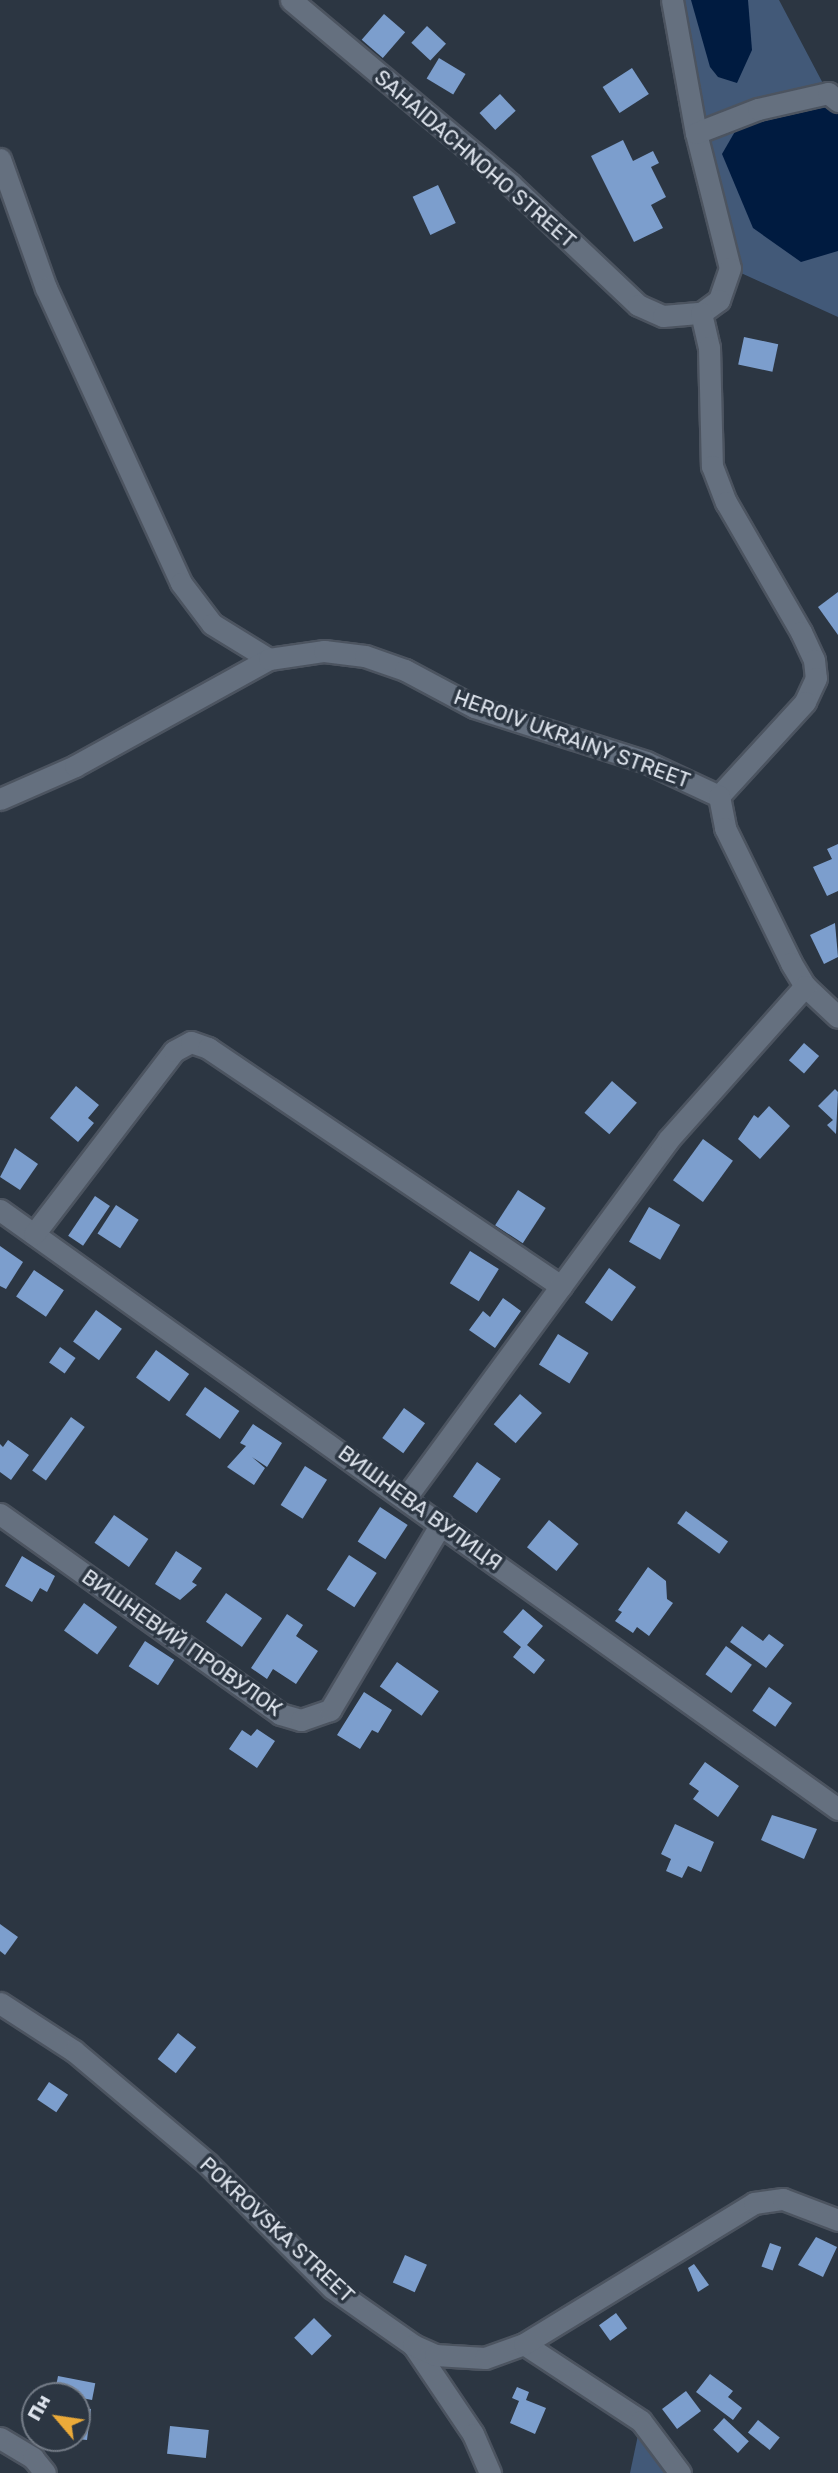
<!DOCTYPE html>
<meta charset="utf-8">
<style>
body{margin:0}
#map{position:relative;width:838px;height:2473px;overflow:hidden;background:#2c3642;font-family:Rubik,sans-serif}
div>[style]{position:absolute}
.green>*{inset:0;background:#425978}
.water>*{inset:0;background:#001b40}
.building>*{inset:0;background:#7c9ecd;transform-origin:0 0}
.roads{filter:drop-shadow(2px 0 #4c5460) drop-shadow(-2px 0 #4c5460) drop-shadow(0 2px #4c5460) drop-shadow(0 -2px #4c5460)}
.street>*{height:21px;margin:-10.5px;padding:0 10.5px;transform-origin:10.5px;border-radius:10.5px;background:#65707f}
.secondary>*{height:21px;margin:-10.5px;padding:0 10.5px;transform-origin:10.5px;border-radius:10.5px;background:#65707f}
span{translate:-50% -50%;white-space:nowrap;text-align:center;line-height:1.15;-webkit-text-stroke:7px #2c3642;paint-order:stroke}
.street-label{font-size:21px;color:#dde3ec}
.north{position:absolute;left:21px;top:2382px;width:70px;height:70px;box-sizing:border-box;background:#2c3642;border:2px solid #737b86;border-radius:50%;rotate:299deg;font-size:19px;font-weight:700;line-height:28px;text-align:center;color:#dde3ec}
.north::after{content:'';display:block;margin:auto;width:24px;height:32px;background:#ebaa39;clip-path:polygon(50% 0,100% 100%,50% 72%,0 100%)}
</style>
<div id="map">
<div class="green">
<div style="clip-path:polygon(672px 0,779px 0,828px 93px,838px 101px,838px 317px,730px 268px)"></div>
<div style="clip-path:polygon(641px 2421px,680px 2473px,630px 2473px)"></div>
</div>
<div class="water">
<div style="clip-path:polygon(691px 0,748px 0,752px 50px,737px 83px,718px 77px,710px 67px)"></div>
<div style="clip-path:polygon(815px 103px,838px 109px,838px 251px,801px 262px,753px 228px,722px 154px,737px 128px)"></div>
</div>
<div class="building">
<div style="left:384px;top:14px;width:28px;height:34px;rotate:41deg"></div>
<div style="left:427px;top:26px;width:26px;height:23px;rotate:43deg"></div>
<div style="left:439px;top:58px;width:31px;height:24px;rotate:31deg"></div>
<div style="left:632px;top:68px;width:31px;height:35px;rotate:57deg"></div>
<div style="left:500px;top:94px;width:23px;height:28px;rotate:47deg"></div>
<div style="clip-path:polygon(623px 140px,633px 161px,653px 151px,659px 163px,651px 167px,666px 197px,651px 205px,663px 228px,634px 242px,591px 156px)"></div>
<div style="left:438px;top:185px;width:42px;height:28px;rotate:65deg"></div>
<div style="left:744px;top:337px;width:35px;height:28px;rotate:12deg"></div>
<div style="clip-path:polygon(838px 592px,838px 635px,818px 607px)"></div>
<div style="clip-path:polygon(838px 844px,838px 891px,827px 896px,813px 867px,832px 859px,827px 849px)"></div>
<div style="clip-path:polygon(835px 923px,838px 957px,824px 964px,810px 935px)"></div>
<div style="left:804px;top:1043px;width:20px;height:23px;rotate:41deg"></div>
<div style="left:612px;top:1081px;width:33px;height:42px;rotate:41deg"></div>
<div style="clip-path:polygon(76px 1086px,99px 1105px,88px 1118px,94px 1123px,78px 1142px,50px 1118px)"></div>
<div style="clip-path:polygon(835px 1089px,838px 1092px,836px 1134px,827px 1125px,833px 1120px,818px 1106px)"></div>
<div style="clip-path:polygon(769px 1106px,790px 1126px,760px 1159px,738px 1139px,754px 1115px,758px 1118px)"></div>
<div style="left:703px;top:1139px;width:37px;height:51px;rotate:36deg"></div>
<div style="clip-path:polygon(15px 1148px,38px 1164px,20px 1190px,0 1177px)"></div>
<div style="left:518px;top:1190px;width:33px;height:42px;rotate:33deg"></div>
<div style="left:95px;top:1196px;width:18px;height:48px;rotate:34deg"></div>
<div style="left:116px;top:1205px;width:27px;height:34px;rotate:33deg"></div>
<div style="left:649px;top:1207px;width:36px;height:40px;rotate:30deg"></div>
<div style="clip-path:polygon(0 1246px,23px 1262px,6px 1289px,0 1286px)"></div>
<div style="left:470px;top:1251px;width:34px;height:38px;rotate:32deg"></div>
<div style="left:609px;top:1268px;width:33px;height:42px;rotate:35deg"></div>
<div style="left:34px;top:1270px;width:36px;height:32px;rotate:34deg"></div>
<div style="clip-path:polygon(503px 1298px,521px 1311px,495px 1348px,469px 1330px,483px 1311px,490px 1317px)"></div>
<div style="left:96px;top:1310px;width:32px;height:39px;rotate:36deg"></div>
<div style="left:558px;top:1334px;width:36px;height:36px;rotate:32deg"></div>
<div style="left:60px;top:1347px;width:19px;height:19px;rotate:35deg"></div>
<div style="left:156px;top:1350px;width:41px;height:34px;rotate:36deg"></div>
<div style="left:205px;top:1387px;width:42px;height:34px;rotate:35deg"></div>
<div style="left:520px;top:1394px;width:29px;height:40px;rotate:41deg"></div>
<div style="left:404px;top:1408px;width:26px;height:37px;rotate:36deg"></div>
<div style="left:71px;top:1417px;width:17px;height:66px;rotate:36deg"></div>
<div style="clip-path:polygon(253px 1424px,282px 1443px,267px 1467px,252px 1457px,265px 1468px,254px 1485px,227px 1467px,246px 1446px,240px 1443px)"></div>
<div style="clip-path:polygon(8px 1440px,29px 1455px,11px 1480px,0 1472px,0 1444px,3px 1447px)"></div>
<div style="left:477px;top:1462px;width:29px;height:42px;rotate:35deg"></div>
<div style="left:305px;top:1466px;width:26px;height:46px;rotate:32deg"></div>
<div style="left:380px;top:1507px;width:33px;height:41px;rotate:33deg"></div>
<div style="left:686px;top:1511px;width:52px;height:15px;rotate:36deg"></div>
<div style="left:114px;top:1515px;width:42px;height:34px;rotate:35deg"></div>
<div style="left:549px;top:1520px;width:38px;height:35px;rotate:39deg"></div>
<div style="clip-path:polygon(176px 1551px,202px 1568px,192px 1582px,197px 1585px,180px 1600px,155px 1584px)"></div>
<div style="left:349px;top:1555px;width:33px;height:41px;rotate:33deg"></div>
<div style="clip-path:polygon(22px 1556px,55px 1576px,47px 1592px,40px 1588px,32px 1602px,5px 1586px)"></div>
<div style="clip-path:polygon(648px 1567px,666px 1581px,667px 1599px,673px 1603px,649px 1636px,637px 1627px,633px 1633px,615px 1621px,622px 1612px,618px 1610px)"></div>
<div style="left:226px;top:1593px;width:44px;height:35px;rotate:35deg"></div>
<div style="left:84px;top:1603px;width:41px;height:34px;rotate:36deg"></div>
<div style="clip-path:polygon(523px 1609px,543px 1626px,527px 1645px,545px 1660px,534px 1674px,513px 1657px,521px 1647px,503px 1632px)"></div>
<div style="clip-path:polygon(287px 1614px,303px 1625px,296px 1636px,318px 1651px,296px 1684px,273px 1669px,267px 1679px,251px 1668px)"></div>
<div style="clip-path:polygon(742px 1626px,763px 1641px,769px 1634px,784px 1645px,766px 1668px,730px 1642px)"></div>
<div style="left:145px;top:1641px;width:35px;height:30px;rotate:33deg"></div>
<div style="left:726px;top:1646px;width:32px;height:35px;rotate:36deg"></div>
<div style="left:397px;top:1662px;width:51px;height:30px;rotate:35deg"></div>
<div style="left:769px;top:1687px;width:28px;height:29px;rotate:35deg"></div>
<div style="clip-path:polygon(364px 1692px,392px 1710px,378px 1733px,372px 1730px,360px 1749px,337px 1735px)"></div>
<div style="clip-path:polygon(257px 1729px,275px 1741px,257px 1768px,229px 1749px,242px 1730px,251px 1736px)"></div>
<div style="clip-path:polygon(705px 1762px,739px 1786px,718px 1817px,693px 1799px,699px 1791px,689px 1784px)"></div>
<div style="clip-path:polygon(772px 1815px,817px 1829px,804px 1859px,761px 1840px)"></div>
<div style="clip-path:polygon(675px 1824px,714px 1842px,701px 1872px,688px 1866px,682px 1878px,666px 1871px,671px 1859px,661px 1854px)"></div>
<div style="clip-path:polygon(0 1924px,18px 1937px,5px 1955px,0 1951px)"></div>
<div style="left:178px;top:2033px;width:23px;height:33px;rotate:38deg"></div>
<div style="left:49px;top:2082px;width:23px;height:21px;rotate:34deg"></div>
<div style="clip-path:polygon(816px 2237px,837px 2247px,823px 2277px,798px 2265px)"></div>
<div style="left:770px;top:2243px;width:12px;height:25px;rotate:20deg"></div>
<div style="left:405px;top:2255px;width:24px;height:30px;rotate:24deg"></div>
<div style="clip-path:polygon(694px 2264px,709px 2285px,698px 2292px,688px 2268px)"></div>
<div style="left:616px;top:2313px;width:19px;height:21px;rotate:54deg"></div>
<div style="left:314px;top:2318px;width:25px;height:28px;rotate:45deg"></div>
<div style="clip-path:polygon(710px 2374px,733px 2391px,728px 2397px,742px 2408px,733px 2420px,696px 2392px)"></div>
<div style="left:58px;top:2376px;width:38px;height:17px;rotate:11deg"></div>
<div style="clip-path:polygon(517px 2387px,529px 2392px,526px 2400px,546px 2408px,535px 2434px,510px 2423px,519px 2401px,512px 2398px)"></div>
<div style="left:686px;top:2391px;width:25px;height:30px;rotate:53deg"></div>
<div style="clip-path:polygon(77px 2407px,91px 2409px,87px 2440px,77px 2439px)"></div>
<div style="left:724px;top:2418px;width:34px;height:16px;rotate:43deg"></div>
<div style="left:758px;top:2420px;width:28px;height:16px;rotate:39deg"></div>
<div style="left:170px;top:2426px;width:39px;height:28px;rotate:6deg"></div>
</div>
<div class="roads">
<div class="street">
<div style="left:291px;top:0;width:286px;rotate:40deg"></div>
<div style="left:510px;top:184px;width:176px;rotate:43.4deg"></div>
<div style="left:638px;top:305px;width:27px;rotate:24deg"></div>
<div style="left:663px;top:316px;width:38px;rotate:-5deg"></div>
<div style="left:672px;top:0;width:135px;rotate:79.8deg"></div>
<div style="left:696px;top:133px;width:139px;rotate:75.9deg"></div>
<div style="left:730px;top:268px;width:34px;rotate:109deg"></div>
<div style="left:719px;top:300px;width:22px;rotate:144deg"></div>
<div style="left:701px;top:313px;width:35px;rotate:77deg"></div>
<div style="left:709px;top:347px;width:119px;rotate:88.6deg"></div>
<div style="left:712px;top:466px;width:39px;rotate:69deg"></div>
<div style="left:726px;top:502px;width:150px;rotate:60deg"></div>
<div style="left:801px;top:632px;width:31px;rotate:65deg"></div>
<div style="left:814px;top:660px;width:18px;rotate:84deg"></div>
<div style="left:816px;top:678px;width:26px;rotate:115deg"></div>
<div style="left:805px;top:702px;width:127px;rotate:132.5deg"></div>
<div style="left:696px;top:133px;width:66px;rotate:-21.2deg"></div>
<div style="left:758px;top:109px;width:72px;rotate:-12.9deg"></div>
<div style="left:828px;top:93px;width:13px;rotate:39deg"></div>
<div style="left:0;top:159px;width:137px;rotate:70.4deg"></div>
<div style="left:46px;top:288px;width:324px;rotate:65.4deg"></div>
<div style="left:181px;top:583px;width:51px;rotate:52.9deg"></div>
<div style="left:212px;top:624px;width:67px;rotate:31.6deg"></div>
<div style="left:0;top:799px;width:82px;rotate:-23.7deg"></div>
<div style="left:75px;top:766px;width:222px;rotate:-28.9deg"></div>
<div style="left:269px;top:659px;width:56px;rotate:-8.3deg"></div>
<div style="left:324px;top:651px;width:41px;rotate:7deg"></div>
<div style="left:365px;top:656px;width:42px;rotate:19.3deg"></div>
<div style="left:405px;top:670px;width:78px;rotate:28.2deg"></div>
<div style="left:474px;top:707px;width:181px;rotate:17.7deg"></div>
<div style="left:646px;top:762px;width:81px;rotate:25deg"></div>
<div style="left:719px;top:796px;width:33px;rotate:79deg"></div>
<div style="left:725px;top:828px;width:150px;rotate:63.9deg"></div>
<div style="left:791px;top:963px;width:27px;rotate:59deg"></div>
<div style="left:805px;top:986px;width:45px;rotate:43.2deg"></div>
<div style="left:0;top:1210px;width:1030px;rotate:35.56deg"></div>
<div style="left:34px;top:1234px;width:230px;rotate:-52.6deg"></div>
<div style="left:174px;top:1051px;width:19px;rotate:-28deg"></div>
<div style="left:191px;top:1042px;width:18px;rotate:19deg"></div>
<div style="left:208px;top:1048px;width:426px;rotate:34deg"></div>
<div style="left:406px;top:1497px;width:443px;rotate:-53.7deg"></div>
<div style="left:668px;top:1140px;width:206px;rotate:-48.3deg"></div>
<div style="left:0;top:1514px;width:344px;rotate:35.5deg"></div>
<div style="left:280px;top:1714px;width:22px;rotate:16deg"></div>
<div style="left:301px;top:1720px;width:31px;rotate:-19deg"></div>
<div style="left:330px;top:1710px;width:217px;rotate:-59.2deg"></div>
<div style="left:524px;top:2344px;width:140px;rotate:33.3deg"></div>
<div style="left:641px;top:2421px;width:65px;rotate:53.1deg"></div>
<div style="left:413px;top:2345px;width:107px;rotate:56deg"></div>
<div style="left:473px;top:2434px;width:43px;rotate:66.4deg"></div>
<div style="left:0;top:2438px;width:39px;rotate:31deg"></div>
<div style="left:33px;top:2458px;width:19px;rotate:51deg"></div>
</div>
<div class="secondary">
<div style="left:0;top:2003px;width:88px;rotate:33deg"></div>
<div style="left:74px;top:2051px;width:175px;rotate:40.1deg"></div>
<div style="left:208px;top:2164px;width:175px;rotate:45deg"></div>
<div style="left:332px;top:2288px;width:99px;rotate:35.1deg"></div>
<div style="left:413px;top:2345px;width:24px;rotate:24deg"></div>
<div style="left:435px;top:2355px;width:50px;rotate:3.4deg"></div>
<div style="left:485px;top:2358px;width:41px;rotate:-19.7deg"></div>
<div style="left:524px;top:2344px;width:270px;rotate:-31.5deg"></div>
<div style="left:754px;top:2203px;width:29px;rotate:-8deg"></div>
<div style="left:783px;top:2199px;width:59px;rotate:20.9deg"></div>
</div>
</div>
<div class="street-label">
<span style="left:475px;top:159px;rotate:41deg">SAHAIDACHNOHO STREET</span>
<span style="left:572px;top:739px;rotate:20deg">HEROIV UKRAINY STREET</span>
<span style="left:420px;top:1508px;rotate:36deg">ВИШНЕВА ВУЛИЦЯ</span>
<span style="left:182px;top:1643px;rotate:35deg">ВИШНЕВИЙ ПРОВУЛОК</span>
<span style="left:277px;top:2230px;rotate:43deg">POKROVSKA STREET</span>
</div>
<div class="north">Пн</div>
</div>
